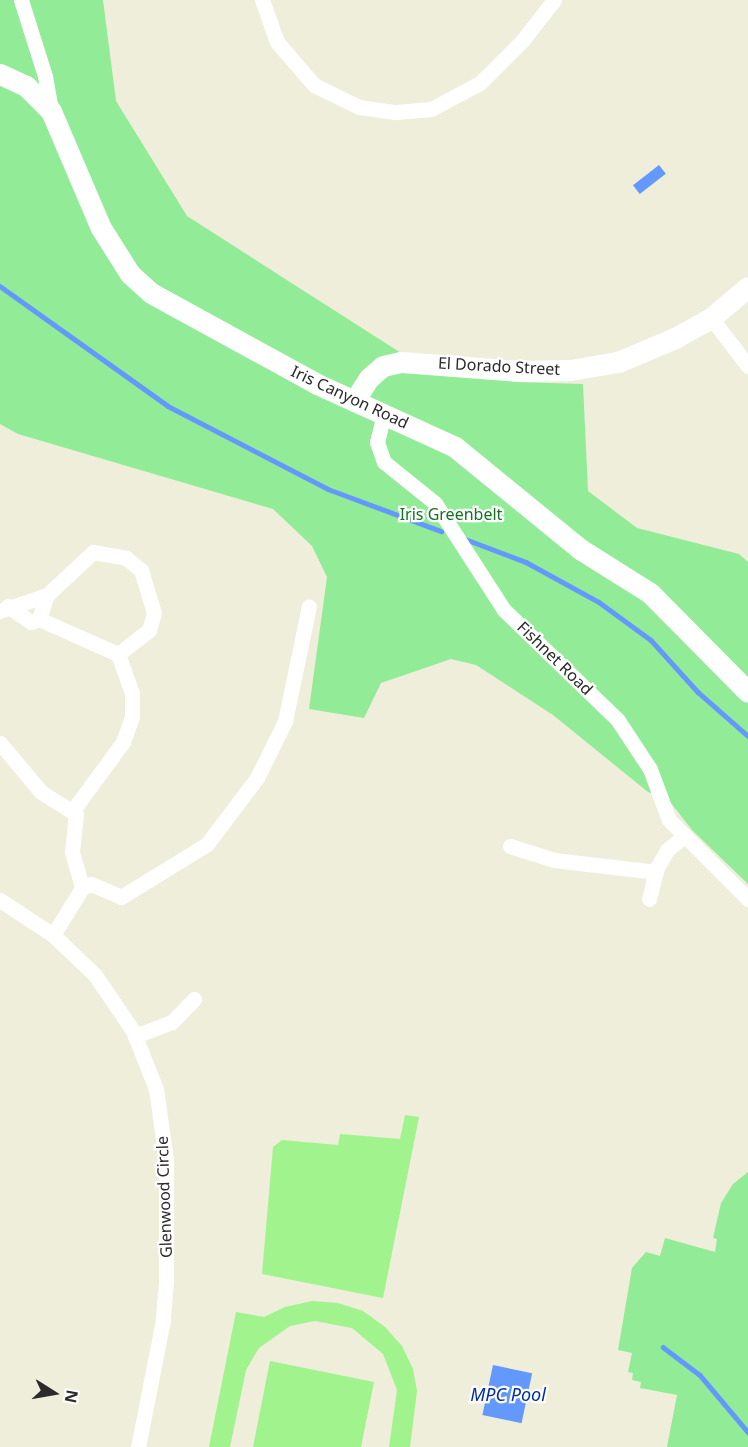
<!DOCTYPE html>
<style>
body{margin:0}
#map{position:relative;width:748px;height:1447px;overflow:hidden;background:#eeeedb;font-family:"Noto Sans",sans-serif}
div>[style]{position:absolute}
.green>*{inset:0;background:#92eb96}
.pitch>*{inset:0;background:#a0f38d}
.water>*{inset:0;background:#6398fc;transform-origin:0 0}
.stream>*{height:4.5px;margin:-2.25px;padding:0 2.25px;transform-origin:2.25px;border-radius:2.25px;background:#6398fc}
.street>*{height:15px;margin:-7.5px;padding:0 7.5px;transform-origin:7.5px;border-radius:7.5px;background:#fff}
.secondary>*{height:21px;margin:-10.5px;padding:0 10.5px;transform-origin:10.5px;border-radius:10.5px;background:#fff}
span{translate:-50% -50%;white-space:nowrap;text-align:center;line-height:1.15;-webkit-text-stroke:4.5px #fff;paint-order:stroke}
.street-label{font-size:16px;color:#2b2b2b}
.park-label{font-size:16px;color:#127123}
.water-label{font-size:18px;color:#002daa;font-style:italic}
.north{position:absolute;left:24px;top:1363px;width:60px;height:60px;-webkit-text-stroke:4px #fff;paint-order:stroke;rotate:101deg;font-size:16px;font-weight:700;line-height:24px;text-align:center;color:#2b2b2b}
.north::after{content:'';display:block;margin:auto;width:21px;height:27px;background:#2b2b2b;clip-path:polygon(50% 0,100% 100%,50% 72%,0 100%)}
</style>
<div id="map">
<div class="green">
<div style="clip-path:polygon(0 0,103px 0,116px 101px,187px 216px,401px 353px,414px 366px,515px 382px,583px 384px,588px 491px,637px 528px,739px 554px,748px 562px,748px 884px,692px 830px,667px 798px,648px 792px,553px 715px,476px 665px,451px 659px,381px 683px,364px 718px,309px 709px,327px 577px,312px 546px,273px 509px,18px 434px,0 424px)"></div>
<div style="clip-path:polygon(748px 1172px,748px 1447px,667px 1447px,677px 1395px,640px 1388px,641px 1382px,632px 1380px,633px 1373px,628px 1372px,632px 1353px,618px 1350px,632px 1268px,646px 1252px,660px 1256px,665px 1238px,715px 1252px,717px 1239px,713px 1238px,721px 1203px,733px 1184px)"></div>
</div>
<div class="pitch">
<div style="clip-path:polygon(405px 1115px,419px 1117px,383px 1298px,262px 1274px,273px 1147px,282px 1140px,338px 1145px,340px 1134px,400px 1139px)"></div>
<div style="clip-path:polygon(312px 1301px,338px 1303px,363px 1311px,385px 1327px,402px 1346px,413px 1369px,417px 1391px,410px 1447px,389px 1447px,397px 1390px,383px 1354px,352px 1328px,315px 1321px,290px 1326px,259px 1348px,246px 1370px,230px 1447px,209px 1447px,236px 1312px,264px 1317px,285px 1307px)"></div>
<div style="clip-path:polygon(270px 1361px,374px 1382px,361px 1447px,253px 1447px)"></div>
</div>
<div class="water">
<div style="left:659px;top:165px;width:11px;height:33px;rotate:52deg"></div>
<div style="left:493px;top:1365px;width:40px;height:51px;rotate:12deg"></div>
</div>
<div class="stream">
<div style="left:0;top:286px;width:206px;rotate:35.5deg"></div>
<div style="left:168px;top:406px;width:180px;rotate:27.4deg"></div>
<div style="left:328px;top:489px;width:121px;rotate:20.4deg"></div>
<div style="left:465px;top:539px;width:65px;rotate:20.7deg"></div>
<div style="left:526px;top:562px;width:83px;rotate:28.7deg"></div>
<div style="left:599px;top:602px;width:64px;rotate:36.2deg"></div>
<div style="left:651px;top:640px;width:70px;rotate:47.9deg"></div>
<div style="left:698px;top:692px;width:67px;rotate:41.3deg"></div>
<div style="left:663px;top:1347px;width:46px;rotate:37.1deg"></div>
<div style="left:700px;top:1375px;width:75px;rotate:49.9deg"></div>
</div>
<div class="street">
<div style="left:21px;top:0;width:80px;rotate:72.5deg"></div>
<div style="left:45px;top:76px;width:36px;rotate:80deg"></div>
<div style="left:262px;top:0;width:45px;rotate:70.3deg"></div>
<div style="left:277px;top:42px;width:57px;rotate:49.3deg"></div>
<div style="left:314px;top:85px;width:50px;rotate:26.1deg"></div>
<div style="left:359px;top:107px;width:37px;rotate:8deg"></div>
<div style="left:396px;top:112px;width:35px;rotate:-5deg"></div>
<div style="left:431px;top:109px;width:55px;rotate:-28deg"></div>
<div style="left:480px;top:83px;width:59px;rotate:-45deg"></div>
<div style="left:522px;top:41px;width:52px;rotate:-52deg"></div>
<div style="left:711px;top:318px;width:61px;rotate:52.4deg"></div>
<div style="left:384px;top:414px;width:29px;rotate:104deg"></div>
<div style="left:377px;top:442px;width:21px;rotate:71deg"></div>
<div style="left:384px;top:462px;width:65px;rotate:38.8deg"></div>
<div style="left:435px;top:503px;width:127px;rotate:57.2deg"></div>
<div style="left:504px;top:610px;width:157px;rotate:44deg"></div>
<div style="left:617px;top:719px;width:60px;rotate:56.6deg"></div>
<div style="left:650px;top:769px;width:54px;rotate:69.6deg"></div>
<div style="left:669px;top:820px;width:112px;rotate:45deg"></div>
<div style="left:8px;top:606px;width:28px;rotate:35deg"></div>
<div style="left:31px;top:622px;width:9px;rotate:-21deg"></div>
<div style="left:39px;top:619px;width:25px;rotate:-72deg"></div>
<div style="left:0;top:611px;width:50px;rotate:-18.8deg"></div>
<div style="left:47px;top:595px;width:63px;rotate:-43.1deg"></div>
<div style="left:93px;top:552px;width:34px;rotate:10deg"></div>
<div style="left:126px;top:558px;width:19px;rotate:39deg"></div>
<div style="left:141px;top:570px;width:45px;rotate:73.2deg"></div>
<div style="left:154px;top:613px;width:18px;rotate:106deg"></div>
<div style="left:149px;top:630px;width:39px;rotate:142deg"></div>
<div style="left:39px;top:619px;width:86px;rotate:23.9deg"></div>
<div style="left:118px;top:654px;width:41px;rotate:70.3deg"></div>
<div style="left:132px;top:693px;width:24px;rotate:90deg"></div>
<div style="left:132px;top:717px;width:27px;rotate:110deg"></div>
<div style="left:123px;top:742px;width:84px;rotate:126.3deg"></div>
<div style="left:0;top:743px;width:64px;rotate:50.1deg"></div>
<div style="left:41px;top:792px;width:41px;rotate:32.2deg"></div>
<div style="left:76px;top:814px;width:38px;rotate:96deg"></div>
<div style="left:72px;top:852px;width:37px;rotate:74deg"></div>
<div style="left:82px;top:888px;width:10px;rotate:-24deg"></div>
<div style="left:91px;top:884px;width:33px;rotate:23deg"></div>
<div style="left:121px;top:897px;width:101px;rotate:-31.6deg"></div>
<div style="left:207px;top:844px;width:83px;rotate:-52.9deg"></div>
<div style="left:257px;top:778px;width:64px;rotate:-63.8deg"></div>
<div style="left:285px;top:721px;width:117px;rotate:-78.2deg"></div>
<div style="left:510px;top:846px;width:46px;rotate:17.7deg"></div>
<div style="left:554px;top:860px;width:103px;rotate:6.7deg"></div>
<div style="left:649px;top:899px;width:32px;rotate:-76deg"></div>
<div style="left:657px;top:868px;width:21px;rotate:-61deg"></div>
<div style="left:667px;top:850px;width:21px;rotate:-39deg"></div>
<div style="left:0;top:900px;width:64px;rotate:33.4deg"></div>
<div style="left:53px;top:935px;width:58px;rotate:43.6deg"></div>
<div style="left:95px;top:975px;width:68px;rotate:55.8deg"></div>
<div style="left:133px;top:1031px;width:62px;rotate:68.4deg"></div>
<div style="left:156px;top:1089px;width:72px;rotate:82deg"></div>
<div style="left:166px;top:1160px;width:122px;rotate:90deg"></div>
<div style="left:166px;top:1282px;width:38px;rotate:95deg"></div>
<div style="left:163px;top:1320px;width:129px;rotate:101.1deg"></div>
<div style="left:53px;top:935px;width:55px;rotate:-58.3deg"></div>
<div style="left:135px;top:1036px;width:40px;rotate:-21deg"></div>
<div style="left:172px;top:1022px;width:32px;rotate:-46deg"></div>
</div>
<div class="secondary">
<div style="left:0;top:74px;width:29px;rotate:25deg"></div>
<div style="left:26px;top:86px;width:35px;rotate:45deg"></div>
<div style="left:51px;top:111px;width:127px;rotate:66.9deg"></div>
<div style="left:101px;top:228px;width:54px;rotate:57.8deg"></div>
<div style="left:130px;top:274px;width:28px;rotate:42deg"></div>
<div style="left:151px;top:293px;width:189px;rotate:28.7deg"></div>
<div style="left:317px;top:384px;width:152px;rotate:24.5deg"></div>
<div style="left:455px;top:447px;width:161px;rotate:39.2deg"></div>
<div style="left:580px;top:549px;width:83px;rotate:32.2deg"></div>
<div style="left:650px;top:593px;width:139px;rotate:45.3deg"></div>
<div style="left:354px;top:401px;width:27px;rotate:-57deg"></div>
<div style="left:369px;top:378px;width:18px;rotate:-41deg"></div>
<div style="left:383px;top:366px;width:18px;rotate:-13deg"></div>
<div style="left:401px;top:362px;width:120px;rotate:4.3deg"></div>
<div style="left:521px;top:371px;width:49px;rotate:-1.2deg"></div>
<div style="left:570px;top:370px;width:49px;rotate:-9.5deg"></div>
<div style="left:618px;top:362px;width:62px;rotate:-22.8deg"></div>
<div style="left:675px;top:338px;width:41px;rotate:-29.1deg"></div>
<div style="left:711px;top:318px;width:48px;rotate:-40deg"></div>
</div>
<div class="street-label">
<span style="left:499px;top:366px;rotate:3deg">El Dorado Street</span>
<span style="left:350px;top:397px;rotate:25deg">Iris Canyon Road</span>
<span style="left:555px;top:658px;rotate:44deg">Fishnet Road</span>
<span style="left:164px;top:1197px;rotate:-92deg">Glenwood Circle</span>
</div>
<div class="park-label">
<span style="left:451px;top:514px">Iris Greenbelt</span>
</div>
<div class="water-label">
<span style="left:508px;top:1394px">MPC Pool</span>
</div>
<div class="north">N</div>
</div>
